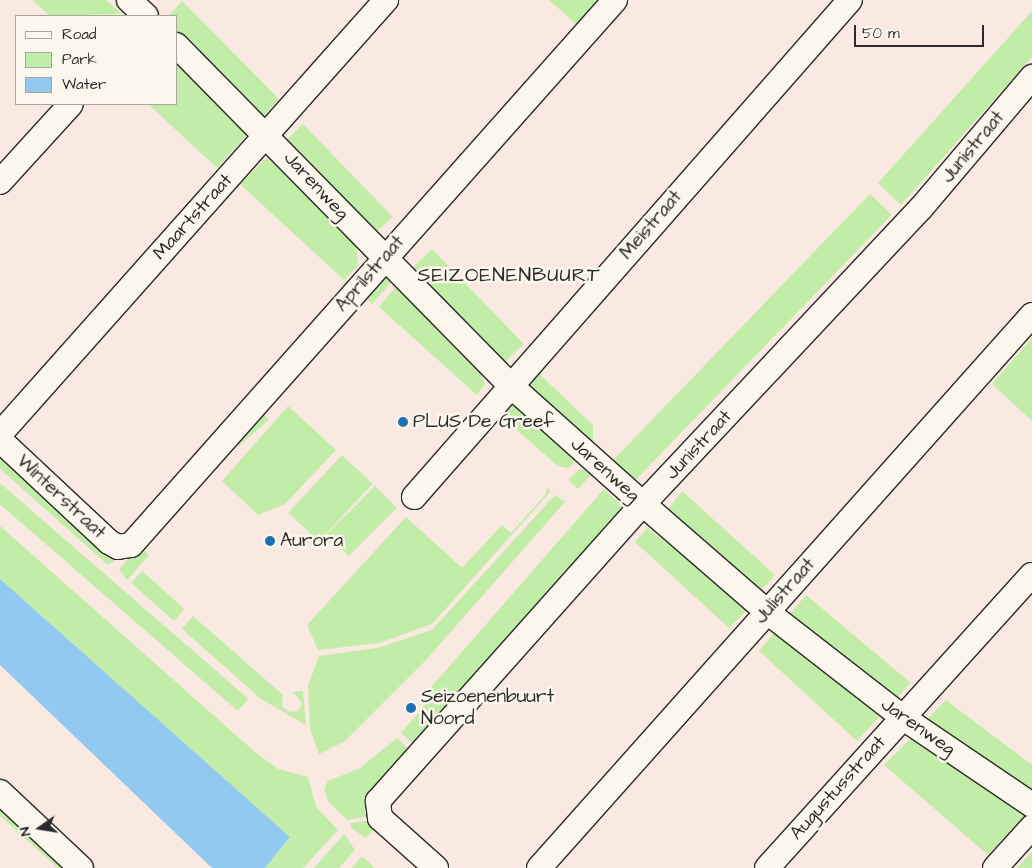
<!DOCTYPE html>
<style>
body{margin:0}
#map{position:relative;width:1032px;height:868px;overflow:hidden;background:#f9e9e0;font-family:"Architects Daughter",sans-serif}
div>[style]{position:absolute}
.green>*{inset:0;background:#c2eda9;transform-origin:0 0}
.water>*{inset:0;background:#92c9f1}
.roads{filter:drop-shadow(1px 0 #2b2b2b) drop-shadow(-1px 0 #2b2b2b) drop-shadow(0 1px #2b2b2b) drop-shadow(0 -1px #2b2b2b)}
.minor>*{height:24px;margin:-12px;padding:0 12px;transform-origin:12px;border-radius:12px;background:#fbf7ec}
.dots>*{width:14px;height:14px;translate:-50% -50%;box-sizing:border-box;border:2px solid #fbf7ec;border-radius:50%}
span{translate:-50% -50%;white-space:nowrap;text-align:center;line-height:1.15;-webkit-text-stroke:5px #fbf7ec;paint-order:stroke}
.street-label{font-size:19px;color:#2b2b2b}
.poi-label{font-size:19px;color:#2b2b2b}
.left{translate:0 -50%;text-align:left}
.neighbourhood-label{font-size:20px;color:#2b2b2b;letter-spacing:1px}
.legend{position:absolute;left:15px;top:15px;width:162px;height:90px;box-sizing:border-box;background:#fbf7ec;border:1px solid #a8a59f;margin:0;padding:6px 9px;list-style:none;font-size:15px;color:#2b2b2b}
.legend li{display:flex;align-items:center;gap:10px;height:25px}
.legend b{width:25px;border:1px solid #a8a59f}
.north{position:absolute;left:15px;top:803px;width:50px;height:50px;-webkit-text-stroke:4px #fbf7ec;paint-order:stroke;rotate:257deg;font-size:14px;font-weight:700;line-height:20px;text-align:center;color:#2b2b2b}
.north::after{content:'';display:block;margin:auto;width:18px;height:22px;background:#2b2b2b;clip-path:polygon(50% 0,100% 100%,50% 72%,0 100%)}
.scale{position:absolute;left:854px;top:25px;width:130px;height:22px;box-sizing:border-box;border:2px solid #2b2b2b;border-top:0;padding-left:6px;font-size:15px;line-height:18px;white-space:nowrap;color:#2b2b2b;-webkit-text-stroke:4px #fbf7ec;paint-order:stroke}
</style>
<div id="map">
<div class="green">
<div style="clip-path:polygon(32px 0,106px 0,122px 14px,50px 16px)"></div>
<div style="clip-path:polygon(549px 0,597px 0,576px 24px)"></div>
<div style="clip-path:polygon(182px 1px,279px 99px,261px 119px,176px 32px,176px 16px,169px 16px)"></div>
<div style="clip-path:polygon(1032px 11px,1032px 57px,901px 205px,878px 183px)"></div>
<div style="clip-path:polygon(176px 63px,250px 131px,217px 168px,148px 104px,176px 104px)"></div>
<div style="left:303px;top:124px;width:129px;height:26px;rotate:46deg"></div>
<div style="clip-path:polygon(270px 155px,356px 240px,358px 266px,344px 280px,240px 184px)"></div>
<div style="left:870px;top:194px;width:30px;height:378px;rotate:44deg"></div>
<div style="left:432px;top:249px;width:132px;height:30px;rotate:46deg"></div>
<div style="clip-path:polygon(387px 275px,395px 278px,372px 304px,364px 296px)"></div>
<div style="clip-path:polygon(399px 283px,477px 364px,485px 384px,477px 395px,379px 307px)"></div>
<div style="clip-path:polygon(1032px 338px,1032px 421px,992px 384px)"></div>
<div style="clip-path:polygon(535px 370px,593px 425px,593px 441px,587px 446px,523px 386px)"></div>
<div style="clip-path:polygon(511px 399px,580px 456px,569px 468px,558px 466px,496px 412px)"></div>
<div style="clip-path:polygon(288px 406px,336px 450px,285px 504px,258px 515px,222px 481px)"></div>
<div style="left:260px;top:410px;width:13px;height:41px;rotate:48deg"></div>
<div style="clip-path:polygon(0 449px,34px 480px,40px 495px,119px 558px,108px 565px,8px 476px,0 469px)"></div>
<div style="left:342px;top:455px;width:42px;height:79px;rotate:43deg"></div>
<div style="clip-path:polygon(580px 469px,593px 472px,578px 489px,568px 480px)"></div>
<div style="left:0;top:483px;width:329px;height:16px;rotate:41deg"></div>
<div style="left:375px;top:486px;width:31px;height:68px;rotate:45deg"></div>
<div style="clip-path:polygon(547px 487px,551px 491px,432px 624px,379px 643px,318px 650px,307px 625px,406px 517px,462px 568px,502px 525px,511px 533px,546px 494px)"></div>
<div style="clip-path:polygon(604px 489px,625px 509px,416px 746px,401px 733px,425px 705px,420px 700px)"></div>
<div style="clip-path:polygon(682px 491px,775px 575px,761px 590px,666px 512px)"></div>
<div style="clip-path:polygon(555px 495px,565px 502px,426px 660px,345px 741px,319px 754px,310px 729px,308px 686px,319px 656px,377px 648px,432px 630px)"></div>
<div style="clip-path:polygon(0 526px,255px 752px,278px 769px,308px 777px,316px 807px,338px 830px,303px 868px,265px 868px,290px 837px,0 579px)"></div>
<div style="clip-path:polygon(647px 528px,750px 607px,729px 628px,635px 542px)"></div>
<div style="clip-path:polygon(140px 546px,149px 555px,127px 580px,119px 569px)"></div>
<div style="left:142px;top:571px;width:57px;height:16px;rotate:42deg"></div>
<div style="left:806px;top:595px;width:136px;height:25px;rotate:40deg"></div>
<div style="clip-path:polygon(193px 616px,283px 695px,282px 706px,290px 712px,298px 711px,302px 703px,293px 692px,303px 691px,306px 725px,261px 699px,182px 629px)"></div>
<div style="clip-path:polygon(776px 631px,881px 715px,857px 741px,759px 651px)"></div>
<div style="clip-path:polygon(946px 700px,1032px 765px,1032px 796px,926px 720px)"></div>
<div style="clip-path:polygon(913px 736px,1027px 813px,988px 855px,884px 765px)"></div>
<div style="clip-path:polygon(397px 738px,413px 753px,370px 816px,347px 820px,328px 801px,324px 789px,328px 781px,360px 768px)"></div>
<div style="clip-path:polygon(0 801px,70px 868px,58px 868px,0 816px)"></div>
<div style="clip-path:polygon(372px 820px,375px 828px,366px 838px,351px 828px,351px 823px)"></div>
<div style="clip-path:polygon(344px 834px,355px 850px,339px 868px,314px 868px)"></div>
<div style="clip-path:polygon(1032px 852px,1032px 868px,1017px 868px)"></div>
<div style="clip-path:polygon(362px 856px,375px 868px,352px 868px)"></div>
</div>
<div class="water">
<div style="clip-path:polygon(0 579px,290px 837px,265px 868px,212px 868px,0 665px)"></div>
</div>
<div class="roads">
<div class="minor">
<div style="left:129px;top:0;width:23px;rotate:43deg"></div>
<div style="left:176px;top:45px;width:477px;rotate:45.5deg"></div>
<div style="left:510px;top:385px;width:178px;rotate:41.8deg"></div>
<div style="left:643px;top:504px;width:163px;rotate:41deg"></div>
<div style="left:766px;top:611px;width:172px;rotate:37.9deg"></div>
<div style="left:902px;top:717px;width:157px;rotate:34.1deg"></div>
<div style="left:0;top:182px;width:105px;rotate:-47.7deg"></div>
<div style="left:0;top:434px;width:581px;rotate:-48.35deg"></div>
<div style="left:0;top:440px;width:149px;rotate:43.1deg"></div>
<div style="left:109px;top:542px;width:10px;rotate:29deg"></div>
<div style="left:118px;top:547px;width:13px;rotate:-9deg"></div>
<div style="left:131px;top:545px;width:729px;rotate:-48.39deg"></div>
<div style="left:414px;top:497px;width:661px;rotate:-48.74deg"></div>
<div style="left:0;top:792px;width:111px;rotate:43.2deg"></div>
<div style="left:436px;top:868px;width:75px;rotate:-138.2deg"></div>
<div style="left:380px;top:818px;width:17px;rotate:-97deg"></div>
<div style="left:378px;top:801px;width:398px;rotate:-48.3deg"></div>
<div style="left:643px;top:504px;width:406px;rotate:-46.8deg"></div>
<div style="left:921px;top:208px;width:172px;rotate:-49.7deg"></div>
<div style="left:539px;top:868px;width:741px;rotate:-48.28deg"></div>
<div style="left:767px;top:868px;width:395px;rotate:-47.9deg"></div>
<div style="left:995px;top:868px;width:55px;rotate:-47.9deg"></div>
</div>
</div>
<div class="dots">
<div style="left:403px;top:422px;background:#1f6fb2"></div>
<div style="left:270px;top:541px;background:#1f6fb2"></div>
<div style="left:411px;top:708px;background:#1f6fb2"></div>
</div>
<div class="street-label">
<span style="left:973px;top:147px;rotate:-50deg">Junistraat</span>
<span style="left:316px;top:186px;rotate:47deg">Jarenweg</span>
<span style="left:193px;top:217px;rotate:-48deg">Maartstraat</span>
<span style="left:651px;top:225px;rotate:-49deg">Meistraat</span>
<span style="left:370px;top:274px;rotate:-49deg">Aprilstraat</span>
<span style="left:699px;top:445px;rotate:-47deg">Junistraat</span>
<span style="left:605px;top:470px;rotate:42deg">Jarenweg</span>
<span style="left:61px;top:497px;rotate:43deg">Winterstraat</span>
<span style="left:785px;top:591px;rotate:-48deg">Julistraat</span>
<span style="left:918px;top:727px;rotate:35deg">Jarenweg</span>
<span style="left:838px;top:788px;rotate:-48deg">Augustusstraat</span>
</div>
<div class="poi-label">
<span class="left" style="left:413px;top:422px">PLUS De Greef</span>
<span class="left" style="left:280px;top:541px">Aurora</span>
<span class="left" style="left:421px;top:708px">Seizoenenbuurt<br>Noord</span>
</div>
<div class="neighbourhood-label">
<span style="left:509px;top:275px">SEIZOENENBUURT</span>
</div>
<ul class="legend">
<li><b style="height:6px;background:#fbf7ec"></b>Road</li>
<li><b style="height:14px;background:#c2eda9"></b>Park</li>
<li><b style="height:14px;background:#92c9f1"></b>Water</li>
</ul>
<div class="north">N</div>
<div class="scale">50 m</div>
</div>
